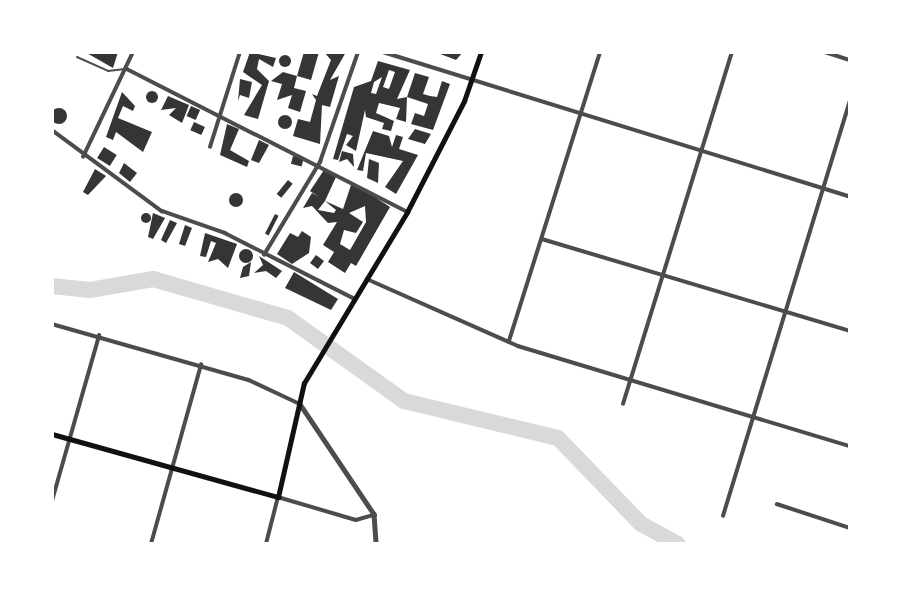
<!DOCTYPE html>
<style>
body{margin:0}
#map{position:relative;width:902px;height:596px;overflow:hidden;background:#fff;font-family:Montserrat,sans-serif}
div>[style]{position:absolute}
.river>*{height:16px;margin:-8px;padding:0 8px;transform-origin:8px;border-radius:8px;background:#d9d9d9}
.building>*{inset:0;background:#353535;transform-origin:0 0}
.round{border-radius:50%}
.service>*{height:2px;margin:-1px;padding:0 1px;transform-origin:1px;border-radius:1px;background:#4c4c4c}
.minor>*{height:3.5px;margin:-1.75px;padding:0 1.75px;transform-origin:1.75px;border-radius:1.75px;background:#4c4c4c}
.tertiary>*{height:4.5px;margin:-2.25px;padding:0 2.25px;transform-origin:2.25px;border-radius:2.25px;background:#4c4c4c}
.secondary>*{height:5px;margin:-2.5px;padding:0 2.5px;transform-origin:2.5px;border-radius:2.5px;background:#111}
span{translate:-50% -50%;white-space:nowrap;text-align:center;line-height:1.15;-webkit-text-stroke:7px #fff;paint-order:stroke}
.frame{position:absolute;inset:0;border:54px solid #fff;pointer-events:none}
</style>
<div id="map">
<div class="river">
<div style="left:52px;top:286px;width:38px;rotate:6deg"></div>
<div style="left:90px;top:290px;width:64px;rotate:-9.9deg"></div>
<div style="left:153px;top:279px;width:141px;rotate:16.1deg"></div>
<div style="left:288px;top:318px;width:143px;rotate:35.6deg"></div>
<div style="left:404px;top:401px;width:158px;rotate:13.5deg"></div>
<div style="left:558px;top:438px;width:120px;rotate:46deg"></div>
<div style="left:641px;top:524px;width:42px;rotate:28.4deg"></div>
</div>
<div class="building">
<div style="clip-path:polygon(85px 52px,118px 52px,113px 68px)"></div>
<div style="clip-path:polygon(250px 52px,276px 58px,273px 67px,259px 59px,257px 69px,269px 81px,258px 119px,244px 115px,262px 85px,243px 72px)"></div>
<div style="clip-path:polygon(304px 52px,319px 52px,311px 80px,297px 76px)"></div>
<div style="clip-path:polygon(324px 52px,346px 52px,330px 80px,339px 76px,330px 107px,322px 105px,320px 144px,293px 136px,298px 119px,310px 122px,316px 100px,312px 94px,317px 96px,331px 60px)"></div>
<div style="clip-path:polygon(435px 52px,463px 52px,456px 60px)"></div>
<div class="round" style="left:279px;top:55px;width:12px;height:12px"></div>
<div style="clip-path:polygon(evenodd,378px 61px,410px 70px,397px 99px,407px 97px,406px 122px,396px 119px,400px 108px,379px 103px,376px 113px,394px 121px,391px 131px,382px 129px,384px 123px,366px 117px,365px 110px,356px 151px,346px 145px,353px 136px,347px 134px,338px 160px,333px 159px,354px 87px,371px 81px,378px 61px,389px 70px,395px 72px,389px 89px,383px 87px,389px 70px,378px 61px,382px 77px,376px 94px,371px 93px,374px 82px,382px 77px)"></div>
<div style="clip-path:polygon(283px 72px,297px 76px,294px 88px,306px 91px,300px 112px,288px 108px,292px 95px,277px 100px,282px 84px,271px 81px)"></div>
<div style="clip-path:polygon(415px 73px,429px 77px,423px 94px,430px 96px,437px 97px,442px 81px,450px 84px,433px 130px,411px 124px,415px 113px,424px 116px,428px 104px,407px 97px)"></div>
<div style="clip-path:polygon(240px 79px,252px 82px,249px 98px,240px 95px,238px 101px)"></div>
<div class="round" style="left:146px;top:91px;width:12px;height:12px"></div>
<div style="clip-path:polygon(122px 92px,135px 106px,133px 111px,123px 106px,118px 118px,152px 132px,143px 152px,116px 132px,113px 140px,106px 137px)"></div>
<div style="clip-path:polygon(168px 96px,189px 105px,182px 123px,169px 115px,176px 108px,161px 110px)"></div>
<div style="left:191px;top:106px;width:10px;height:11px;rotate:24deg"></div>
<div class="round" style="left:51px;top:108px;width:16px;height:16px"></div>
<div class="round" style="left:278px;top:115px;width:14px;height:14px"></div>
<div style="left:194px;top:122px;width:12px;height:9px;rotate:24deg"></div>
<div style="clip-path:polygon(227px 124px,239px 129px,230px 150px,249px 161px,247px 167px,220px 155px)"></div>
<div style="clip-path:polygon(415px 129px,431px 134px,425px 144px,408px 139px)"></div>
<div style="clip-path:polygon(373px 131px,389px 136px,392px 147px,396px 135px,403px 137px,399px 149px,418px 155px,396px 194px,385px 187px,403px 161px,366px 153px,363px 171px,357px 170px)"></div>
<div style="clip-path:polygon(259px 140px,269px 145px,259px 163px,251px 160px)"></div>
<div style="left:104px;top:147px;width:15px;height:13px;rotate:32deg"></div>
<div style="clip-path:polygon(342px 151px,353px 154px,354px 167px,347px 159px,339px 162px)"></div>
<div style="left:293px;top:156px;width:11px;height:8px;rotate:15deg"></div>
<div style="clip-path:polygon(369px 159px,379px 163px,378px 183px,367px 178px)"></div>
<div style="clip-path:polygon(124px 163px,137px 173px,130px 182px,119px 173px)"></div>
<div style="clip-path:polygon(95px 169px,106px 176px,88px 195px,83px 192px)"></div>
<div style="clip-path:polygon(evenodd,324px 170px,336px 177px,325px 201px,343px 209px,352px 182px,390px 207px,356px 266px,351px 263px,345px 273px,328px 262px,334px 252px,323px 245px,337px 222px,328px 223px,312px 206px,303px 208px,312px 193px,319px 197px,310px 191px,324px 170px,325px 201px,336px 210px,334px 213px,318px 210px,325px 201px,324px 170px,365px 206px,366px 222px,350px 250px,340px 244px,344px 230px,356px 233px,363px 222px,349px 213px,365px 206px)"></div>
<div style="left:288px;top:180px;width:6px;height:18px;rotate:39deg"></div>
<div class="round" style="left:229px;top:193px;width:14px;height:14px"></div>
<div style="clip-path:polygon(153px 213px,165px 218px,153px 239px,148px 237px)"></div>
<div class="round" style="left:141px;top:213px;width:10px;height:10px"></div>
<div style="left:275px;top:214px;width:4px;height:22px;rotate:27deg"></div>
<div style="clip-path:polygon(170px 220px,177px 223px,166px 243px,161px 240px)"></div>
<div style="clip-path:polygon(185px 225px,192px 228px,185px 246px,179px 244px)"></div>
<div style="clip-path:polygon(302px 231px,311px 237px,309px 253px,292px 264px,277px 254px,290px 233px,298px 237px)"></div>
<div style="clip-path:polygon(205px 233px,237px 244px,228px 268px,218px 259px,208px 262px,216px 243px,211px 241px,206px 257px,200px 256px)"></div>
<div class="round" style="left:239px;top:249px;width:14px;height:14px"></div>
<div style="left:316px;top:255px;width:10px;height:10px;rotate:37deg"></div>
<div style="clip-path:polygon(259px 256px,282px 271px,276px 278px,266px 271px,254px 273px,263px 265px)"></div>
<div style="clip-path:polygon(251px 262px,249px 276px,240px 278px,243px 267px)"></div>
<div style="clip-path:polygon(294px 272px,338px 299px,331px 310px,285px 288px)"></div>
</div>
<div class="service">
<div style="left:77px;top:57px;width:34px;rotate:24deg"></div>
<div style="left:108px;top:71px;width:17px;rotate:-7deg"></div>
</div>
<div class="minor">
<div style="left:383px;top:52px;width:489px;rotate:17.2deg"></div>
<div style="left:825px;top:52px;width:26px;rotate:18deg"></div>
<div style="left:127px;top:69px;width:313px;rotate:27deg"></div>
<div style="left:52px;top:130px;width:137px;rotate:36.4deg"></div>
<div style="left:162px;top:211px;width:67px;rotate:19.2deg"></div>
<div style="left:225px;top:233px;width:144px;rotate:26.9deg"></div>
<div style="left:210px;top:147px;width:100px;rotate:-72.5deg"></div>
<div style="left:83px;top:157px;width:116px;rotate:-64.5deg"></div>
<div style="left:542px;top:239px;width:321px;rotate:16.6deg"></div>
<div style="left:264px;top:255px;width:109px;rotate:-58.9deg"></div>
<div style="left:320px;top:162px;width:116px;rotate:-70.9deg"></div>
<div style="left:367px;top:279px;width:165px;rotate:23.9deg"></div>
<div style="left:518px;top:346px;width:347px;rotate:16.8deg"></div>
<div style="left:52px;top:324px;width:205px;rotate:15.9deg"></div>
<div style="left:249px;top:380px;width:56px;rotate:25.2deg"></div>
<div style="left:509px;top:341px;width:303px;rotate:-72.5deg"></div>
<div style="left:623px;top:404px;width:368px;rotate:-72.8deg"></div>
<div style="left:52px;top:501px;width:172px;rotate:-74.1deg"></div>
<div style="left:777px;top:504px;width:77px;rotate:18.2deg"></div>
<div style="left:723px;top:516px;width:435px;rotate:-73deg"></div>
<div style="left:52px;top:543px;width:1px;rotate:45deg"></div>
<div style="left:151px;top:544px;width:186px;rotate:-74.4deg"></div>
<div style="left:266px;top:544px;width:49px;rotate:-75.7deg"></div>
<div style="left:278px;top:497px;width:81px;rotate:16.4deg"></div>
<div style="left:356px;top:520px;width:19px;rotate:-16deg"></div>
</div>
<div class="tertiary">
<div style="left:300px;top:404px;width:133px;rotate:56.1deg"></div>
<div style="left:374px;top:514px;width:30px;rotate:86deg"></div>
</div>
<div class="secondary">
<div style="left:52px;top:434px;width:235px;rotate:15.6deg"></div>
<div style="left:278px;top:497px;width:117px;rotate:-77.2deg"></div>
<div style="left:304px;top:383px;width:200px;rotate:-58.9deg"></div>
<div style="left:407px;top:212px;width:125px;rotate:-62.8deg"></div>
<div style="left:464px;top:101px;width:52px;rotate:-70.9deg"></div>
</div>
<div class="frame"></div>
</div>
